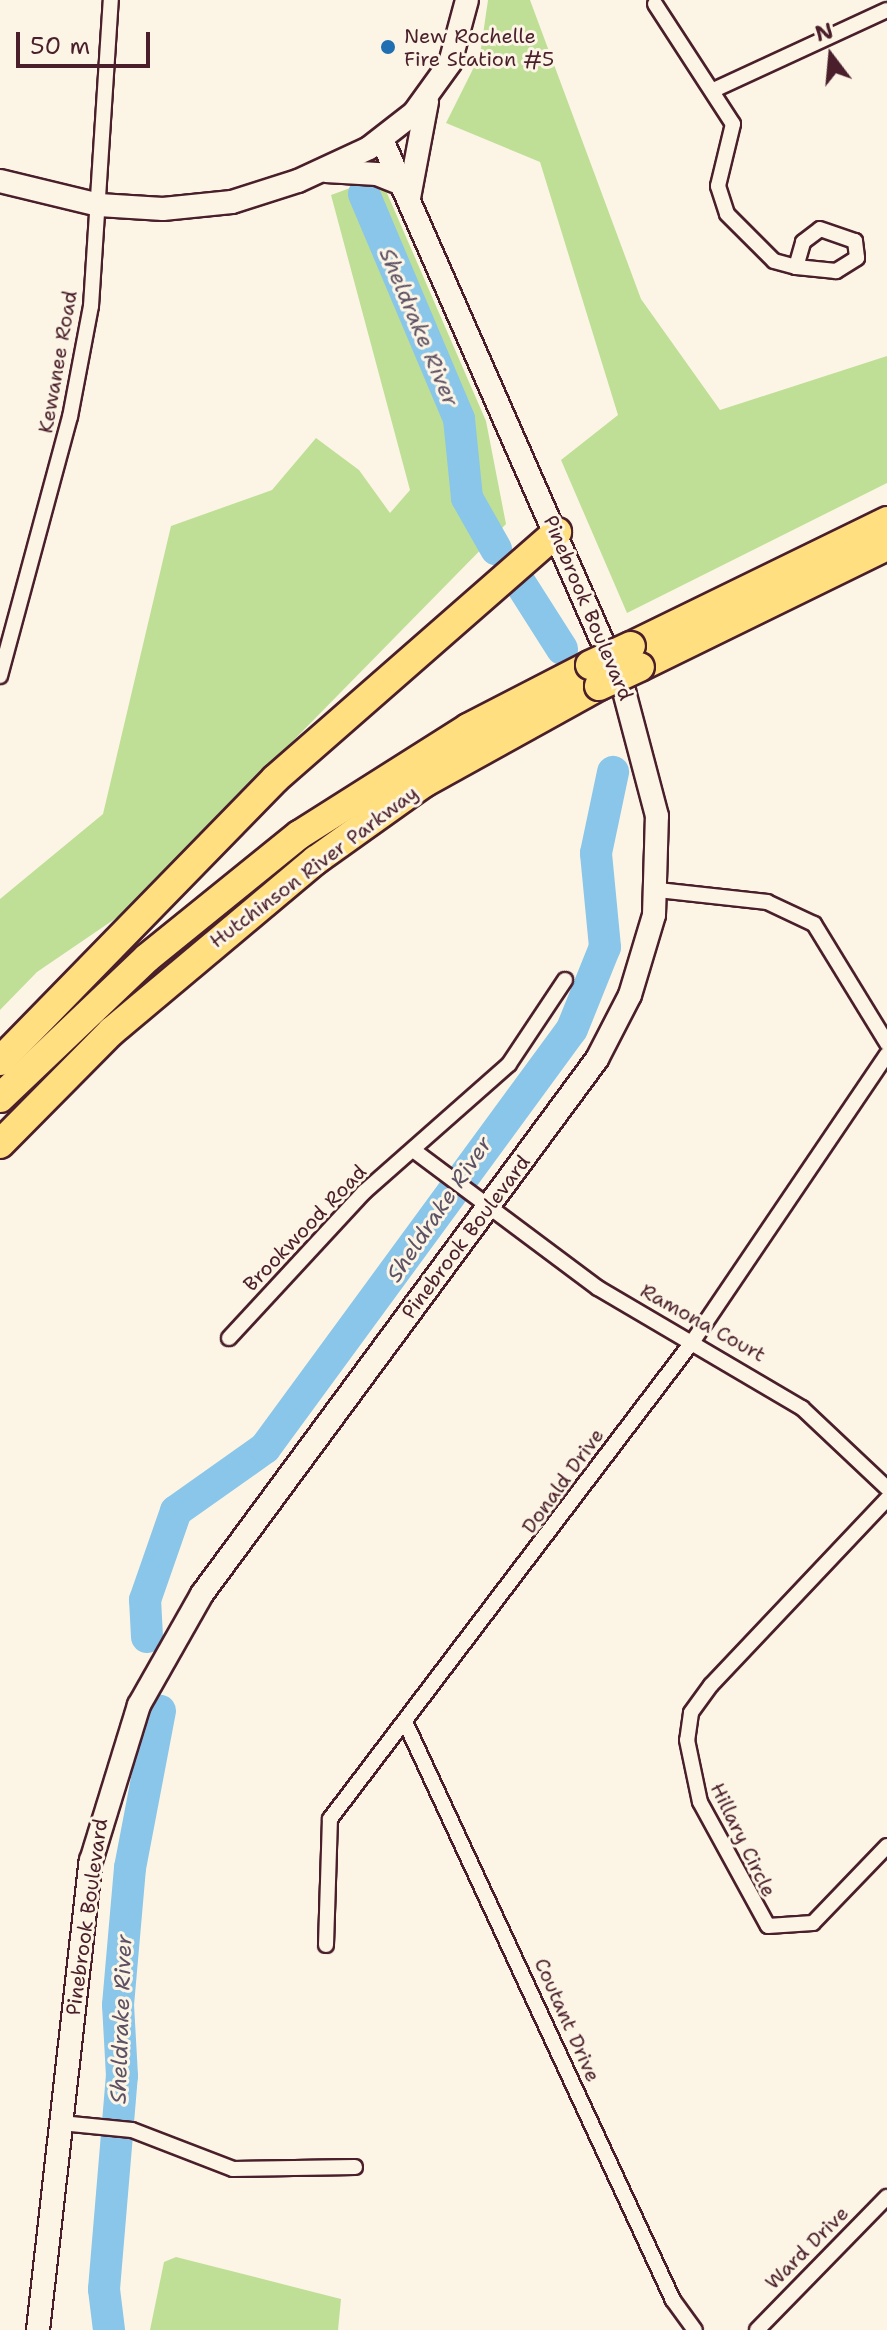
<!DOCTYPE html>
<style>
body{margin:0}
#map{position:relative;width:887px;height:2330px;overflow:hidden;background:#fcf5e5;font-family:"Shantell Sans",sans-serif}
div>[style]{position:absolute}
.green>*{inset:0;background:#bfdf97}
.river>*{height:32px;margin:-16px;padding:0 16px;transform-origin:16px;border-radius:16px;background:#89c6e9}
.roads{filter:drop-shadow(2px 0 #4a1f2b) drop-shadow(-2px 0 #4a1f2b) drop-shadow(0 2px #4a1f2b) drop-shadow(0 -2px #4a1f2b)}
.street>*{height:14px;margin:-7px;padding:0 7px;transform-origin:7px;border-radius:7px;background:#fcf5e5}
.secondary>*{height:22px;margin:-11px;padding:0 11px;transform-origin:11px;border-radius:11px;background:#fcf5e5}
.highway>*{height:28px;margin:-14px;padding:0 14px;transform-origin:14px;border-radius:14px;background:#ffdf80}
.bridges{filter:drop-shadow(2px 0 #4a1f2b) drop-shadow(-2px 0 #4a1f2b) drop-shadow(0 2px #4a1f2b) drop-shadow(0 -2px #4a1f2b)}
.highway-bridge>*{height:28px;margin:-14px;padding:0 14px;transform-origin:14px;border-radius:14px;background:#ffdf80}
.dots>*{width:22px;height:22px;translate:-50% -50%;box-sizing:border-box;border:4px solid #fcf5e5;border-radius:50%}
span{translate:-50% -50%;white-space:nowrap;text-align:center;line-height:1.15;-webkit-text-stroke:6px #fcf5e5;paint-order:stroke}
.poi-label{font-size:20px;color:#4a1f2b}
.left{translate:0 -50%;text-align:left}
.street-label{font-size:20px;color:#4a1f2b}
.water-label{font-size:22px;color:#5d5164;font-style:italic}
.north{position:absolute;left:791px;top:16px;width:80px;height:80px;-webkit-text-stroke:6px #fcf5e5;paint-order:stroke;rotate:344deg;font-size:22px;font-weight:700;line-height:32px;text-align:center;color:#4a1f2b}
.north::after{content:'';display:block;margin:auto;width:28px;height:36px;background:#4a1f2b;clip-path:polygon(50% 0,100% 100%,50% 72%,0 100%)}
.scale{position:absolute;left:16px;top:32px;width:134px;height:36px;box-sizing:border-box;border:4px solid #4a1f2b;border-top:0;padding-left:10px;font-size:24px;line-height:28px;white-space:nowrap;color:#4a1f2b;-webkit-text-stroke:6px #fcf5e5;paint-order:stroke}
</style>
<div id="map">
<div class="green">
<div style="clip-path:polygon(488px 0,530px 0,641px 299px,720px 410px,887px 356px,887px 483px,627px 613px,561px 460px,618px 415px,540px 162px,446px 123px,480px 55px)"></div>
<div style="clip-path:polygon(380px 177px,486px 421px,506px 524px,125px 912px,37px 972px,0 1010px,0 899px,103px 814px,171px 526px,272px 490px,316px 438px,359px 470px,390px 513px,410px 490px,331px 195px)"></div>
<div style="clip-path:polygon(176px 2257px,341px 2299px,338px 2330px,150px 2330px,164px 2262px)"></div>
</div>
<div class="river">
<div style="left:364px;top:194px;width:244px;rotate:67.1deg"></div>
<div style="left:459px;top:419px;width:79px;rotate:84.2deg"></div>
<div style="left:467px;top:498px;width:59px;rotate:60.4deg"></div>
<div style="left:517px;top:578px;width:84px;rotate:57.6deg"></div>
<div style="left:147px;top:1637px;width:37px;rotate:-93deg"></div>
<div style="left:145px;top:1600px;width:94px;rotate:-70.8deg"></div>
<div style="left:176px;top:1511px;width:109px;rotate:-35.3deg"></div>
<div style="left:265px;top:1448px;width:519px;rotate:-53.77deg"></div>
<div style="left:572px;top:1029px;width:88px;rotate:-68.1deg"></div>
<div style="left:605px;top:947px;width:94px;rotate:-95.5deg"></div>
<div style="left:596px;top:853px;width:83px;rotate:-78.1deg"></div>
<div style="left:109px;top:2330px;width:41px;rotate:-97deg"></div>
<div style="left:104px;top:2289px;width:214px;rotate:-85.2deg"></div>
<div style="left:122px;top:2076px;width:71px;rotate:-93.2deg"></div>
<div style="left:118px;top:2005px;width:138px;rotate:-85deg"></div>
<div style="left:130px;top:1868px;width:160px;rotate:-79.2deg"></div>
</div>
<div class="roads">
<div class="street">
<div style="left:655px;top:4px;width:143px;rotate:57deg"></div>
<div style="left:733px;top:124px;width:64px;rotate:103.6deg"></div>
<div style="left:718px;top:186px;width:29px;rotate:72deg"></div>
<div style="left:727px;top:214px;width:66px;rotate:45deg"></div>
<div style="left:774px;top:261px;width:23px;rotate:15deg"></div>
<div style="left:716px;top:89px;width:188px;rotate:-24.8deg"></div>
<div style="left:820px;top:229px;width:37px;rotate:19deg"></div>
<div style="left:855px;top:241px;width:17px;rotate:83deg"></div>
<div style="left:857px;top:258px;width:25px;rotate:148deg"></div>
<div style="left:836px;top:271px;width:40px;rotate:-174.3deg"></div>
<div style="left:796px;top:267px;width:26px;rotate:-74deg"></div>
<div style="left:803px;top:242px;width:21px;rotate:-37deg"></div>
<div style="left:0;top:676px;width:268px;rotate:-74.9deg"></div>
<div style="left:70px;top:417px;width:113px;rotate:-79.3deg"></div>
<div style="left:91px;top:306px;width:307px;rotate:-86.3deg"></div>
<div style="left:658px;top:890px;width:110px;rotate:6.3deg"></div>
<div style="left:767px;top:902px;width:52px;rotate:25.1deg"></div>
<div style="left:814px;top:924px;width:140px;rotate:58.5deg"></div>
<div style="left:416px;top:1152px;width:227px;rotate:36.8deg"></div>
<div style="left:598px;top:1288px;width:237px;rotate:30.5deg"></div>
<div style="left:802px;top:1408px;width:117px;rotate:43.3deg"></div>
<div style="left:229px;top:1338px;width:199px;rotate:-47.2deg"></div>
<div style="left:364px;top:1192px;width:193px;rotate:-41.4deg"></div>
<div style="left:509px;top:1064px;width:101px;rotate:-56.3deg"></div>
<div style="left:887px;top:1499px;width:256px;rotate:133.4deg"></div>
<div style="left:711px;top:1685px;width:34px;rotate:126deg"></div>
<div style="left:691px;top:1713px;width:27px;rotate:98deg"></div>
<div style="left:687px;top:1740px;width:63px;rotate:78.2deg"></div>
<div style="left:700px;top:1802px;width:141px;rotate:61.3deg"></div>
<div style="left:768px;top:1926px;width:45px;rotate:-3.8deg"></div>
<div style="left:813px;top:1923px;width:107px;rotate:-46.1deg"></div>
<div style="left:406px;top:1724px;width:635px;rotate:65.13deg"></div>
<div style="left:673px;top:2300px;width:37px;rotate:54deg"></div>
<div style="left:326px;top:1945px;width:126px;rotate:-88.2deg"></div>
<div style="left:330px;top:1819px;width:600px;rotate:-52.79deg"></div>
<div style="left:693px;top:1341px;width:346px;rotate:-55.9deg"></div>
<div style="left:61px;top:2123px;width:71px;rotate:5.6deg"></div>
<div style="left:132px;top:2130px;width:108px;rotate:21.1deg"></div>
<div style="left:233px;top:2169px;width:122px;rotate:-0.9deg"></div>
<div style="left:757px;top:2330px;width:186px;rotate:-45.7deg"></div>
</div>
<div class="secondary">
<div style="left:326px;top:171px;width:51px;rotate:3.4deg"></div>
<div style="left:377px;top:174px;width:27px;rotate:22deg"></div>
<div style="left:0;top:181px;width:102px;rotate:13.6deg"></div>
<div style="left:99px;top:205px;width:64px;rotate:3.6deg"></div>
<div style="left:163px;top:209px;width:69px;rotate:-5.8deg"></div>
<div style="left:232px;top:202px;width:69px;rotate:-17.7deg"></div>
<div style="left:298px;top:181px;width:78px;rotate:-24.9deg"></div>
<div style="left:369px;top:148px;width:57px;rotate:-37.9deg"></div>
<div style="left:414px;top:113px;width:62px;rotate:-54.2deg"></div>
<div style="left:450px;top:63px;width:65px;rotate:-74.9deg"></div>
<div style="left:409px;top:198px;width:98px;rotate:-79.4deg"></div>
<div style="left:38px;top:2330px;width:472px;rotate:-83.6deg"></div>
<div style="left:91px;top:1861px;width:163px;rotate:-72.9deg"></div>
<div style="left:139px;top:1705px;width:128px;rotate:-60.4deg"></div>
<div style="left:202px;top:1594px;width:665px;rotate:-53.56deg"></div>
<div style="left:597px;top:1059px;width:72px;rotate:-62.7deg"></div>
<div style="left:630px;top:995px;width:84px;rotate:-73.3deg"></div>
<div style="left:654px;top:915px;width:99px;rotate:-88.3deg"></div>
<div style="left:657px;top:816px;width:129px;rotate:-104.8deg"></div>
<div style="left:624px;top:691px;width:602px;rotate:-113.71deg"></div>
</div>
<div class="highway">
<div style="left:631px;top:646px;width:285px;rotate:-26deg"></div>
<div style="left:640px;top:667px;width:275px;rotate:-26.1deg"></div>
<div style="left:0;top:1061px;width:394px;rotate:-45.7deg"></div>
<div style="left:275px;top:779px;width:375px;rotate:-41.2deg"></div>
<div style="left:0;top:1098px;width:203px;rotate:-43.6deg"></div>
<div style="left:147px;top:958px;width:196px;rotate:-39deg"></div>
<div style="left:299px;top:835px;width:200px;rotate:-32.3deg"></div>
<div style="left:468px;top:728px;width:137px;rotate:-27.3deg"></div>
<div style="left:0;top:1144px;width:159px;rotate:-45.3deg"></div>
<div style="left:112px;top:1031px;width:266px;rotate:-40deg"></div>
<div style="left:316px;top:860px;width:133px;rotate:-35.5deg"></div>
<div style="left:424px;top:783px;width:200px;rotate:-29deg"></div>
</div>
</div>
<div class="bridges">
<div class="highway-bridge">
<div style="left:590px;top:665px;width:45px;rotate:-24.9deg"></div>
<div style="left:599px;top:686px;width:45px;rotate:-24.9deg"></div>
</div>
</div>
<div class="dots">
<div style="left:388px;top:47px;background:#1f6fb2"></div>
</div>
<div class="poi-label">
<span class="left" style="left:404px;top:48px">New Rochelle<br>Fire Station #5</span>
</div>
<div class="street-label">
<span style="left:58px;top:362px;rotate:-80deg">Kewanee Road</span>
<span style="left:588px;top:608px;rotate:67deg">Pinebrook Boulevard</span>
<span style="left:314px;top:867px;rotate:-37deg">Hutchinson River Parkway</span>
<span style="left:305px;top:1228px;rotate:-46deg">Brookwood Road</span>
<span style="left:466px;top:1237px;rotate:-53deg">Pinebrook Boulevard</span>
<span style="left:703px;top:1323px;rotate:29deg">Ramona Court</span>
<span style="left:563px;top:1481px;rotate:-54deg">Donald Drive</span>
<span style="left:743px;top:1840px;rotate:64deg">Hillary Circle</span>
<span style="left:87px;top:1917px;rotate:-82deg">Pinebrook Boulevard</span>
<span style="left:567px;top:2020px;rotate:66deg">Coutant Drive</span>
<span style="left:807px;top:2248px;rotate:-45deg">Ward Drive</span>
</div>
<div class="water-label">
<span style="left:419px;top:327px;rotate:67deg">Sheldrake River</span>
<span style="left:439px;top:1209px;rotate:-56deg">Sheldrake River</span>
<span style="left:121px;top:2019px;rotate:-88deg">Sheldrake River</span>
</div>
<div class="north">N</div>
<div class="scale">50 m</div>
</div>
